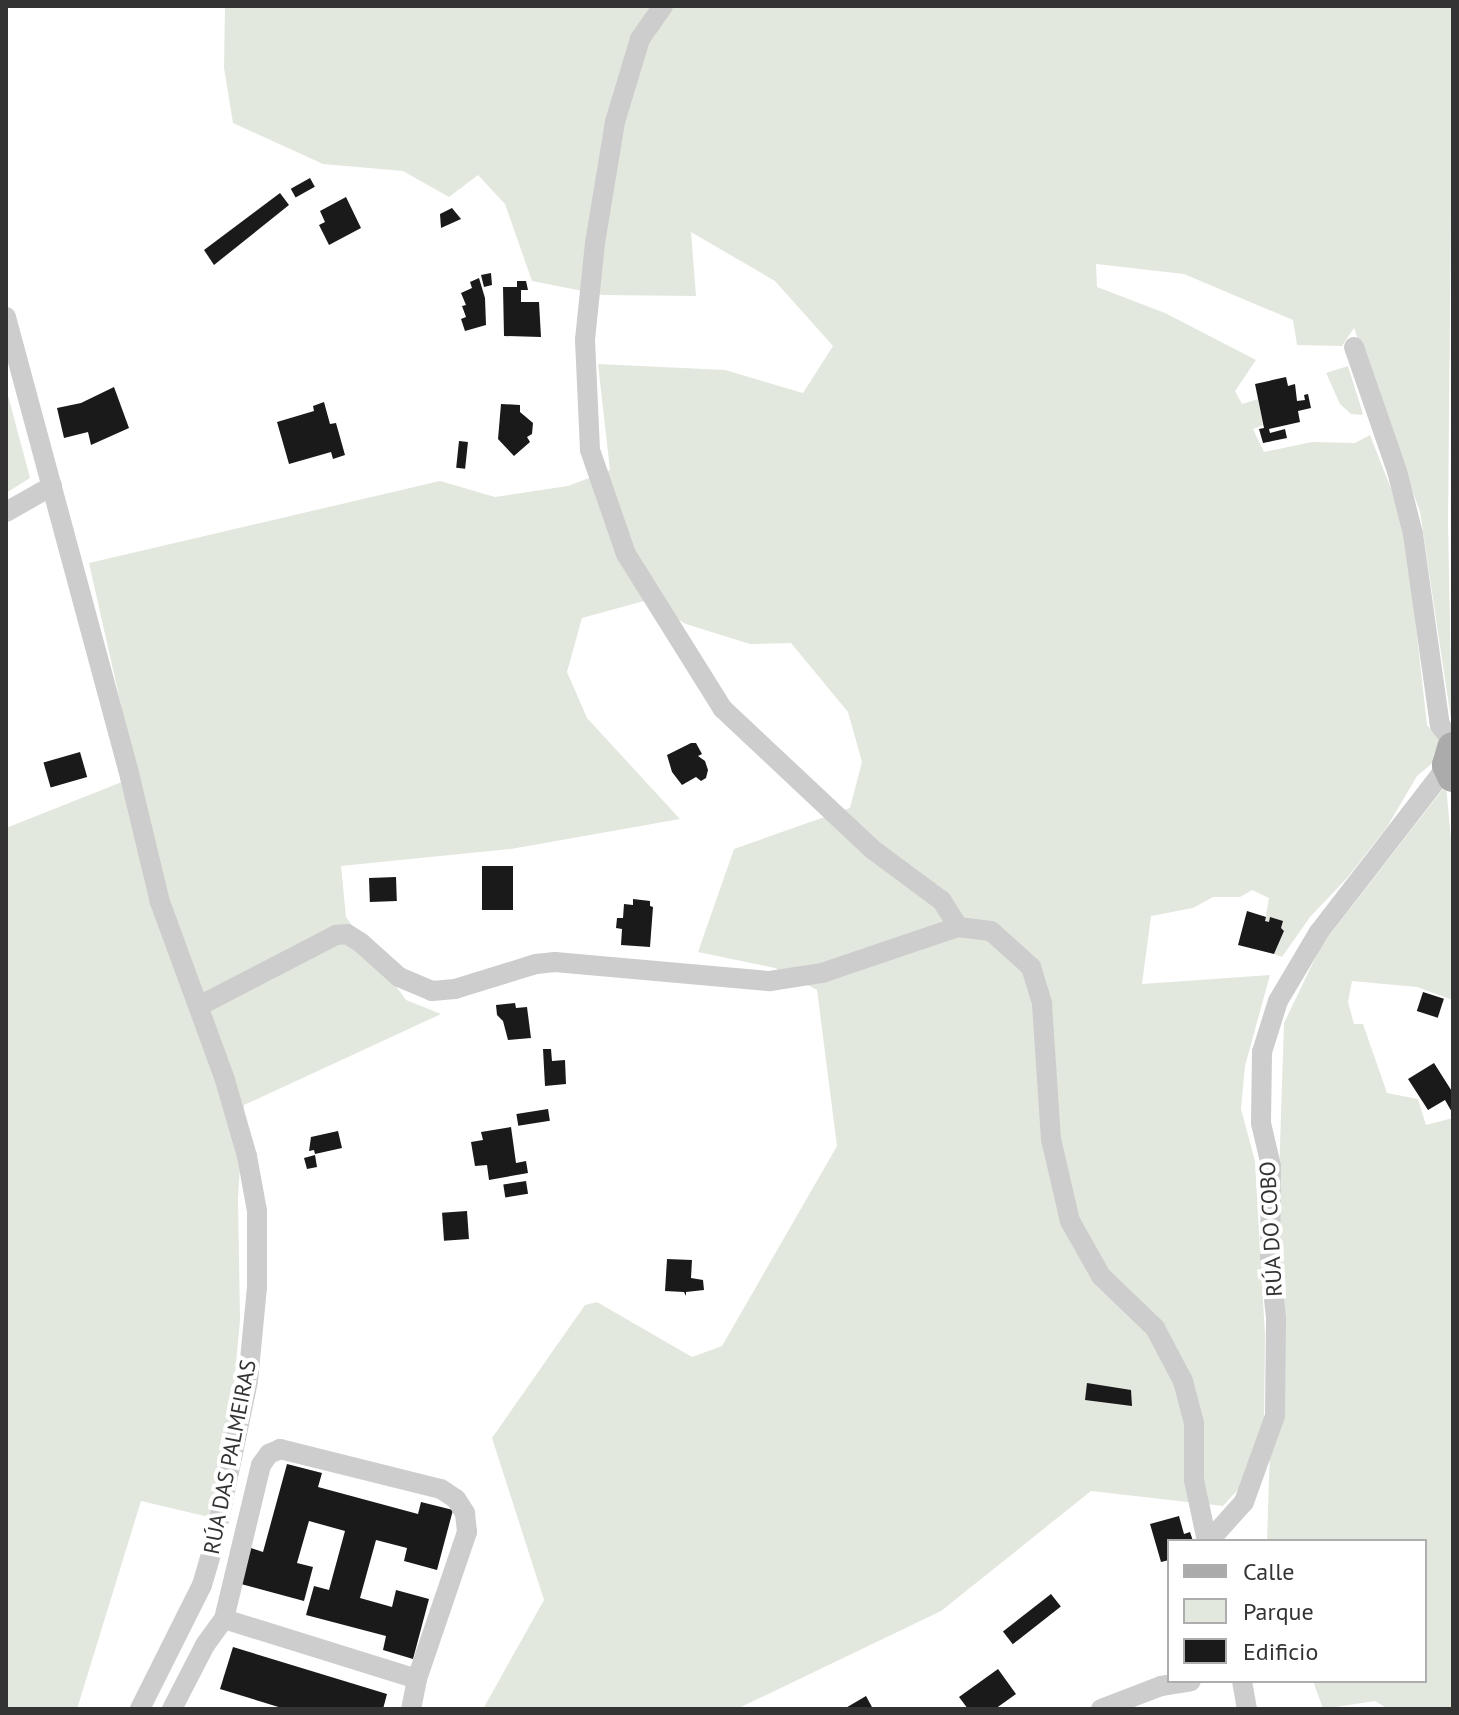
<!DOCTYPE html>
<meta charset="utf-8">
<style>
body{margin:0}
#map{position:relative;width:1459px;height:1715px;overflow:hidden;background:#fff;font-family:"PT Sans",sans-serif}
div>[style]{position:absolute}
.green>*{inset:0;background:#e3e8de}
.building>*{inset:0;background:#1a1a1a;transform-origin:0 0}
.street>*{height:20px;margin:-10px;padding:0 10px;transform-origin:10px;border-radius:10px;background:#cdcdcd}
.primary>*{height:32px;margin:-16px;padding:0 16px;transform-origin:16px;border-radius:16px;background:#ababab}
span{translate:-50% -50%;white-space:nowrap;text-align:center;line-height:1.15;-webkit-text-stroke:8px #fff;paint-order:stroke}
.street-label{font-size:22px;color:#333}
.frame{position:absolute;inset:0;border:8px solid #333;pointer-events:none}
.legend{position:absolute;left:1167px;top:1539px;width:260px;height:144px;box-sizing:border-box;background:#fff;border:2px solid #adadad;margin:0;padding:10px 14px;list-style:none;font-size:24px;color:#333}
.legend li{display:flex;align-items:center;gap:16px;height:40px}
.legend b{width:40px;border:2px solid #adadad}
</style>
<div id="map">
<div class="green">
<div style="clip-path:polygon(225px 6px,1453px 6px,1448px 523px,1452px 726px,1420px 512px,1354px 328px,1342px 346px,1297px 345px,1293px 320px,1184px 274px,1096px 264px,1097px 287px,1165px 313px,1256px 360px,1235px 391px,1242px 404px,1258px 399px,1263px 425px,1253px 429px,1264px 452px,1312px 442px,1355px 443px,1370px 435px,1397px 504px,1408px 554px,1427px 725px,1444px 745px,1436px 760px,1417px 776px,1387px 827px,1347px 878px,1310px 917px,1282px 957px,1274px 954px,1284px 932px,1265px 921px,1269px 898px,1252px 890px,1240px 897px,1213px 897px,1193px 908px,1151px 916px,1142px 984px,1270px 975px,1245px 1066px,1241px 1109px,1255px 1161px,1265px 1335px,1264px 1424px,1242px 1485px,1223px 1506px,1091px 1491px,941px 1611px,739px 1708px,483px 1709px,544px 1600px,492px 1438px,585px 1305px,597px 1302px,692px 1357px,722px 1346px,837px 1146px,817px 990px,775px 968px,698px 952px,734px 849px,850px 808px,862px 762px,848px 712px,791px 643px,750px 644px,686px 624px,644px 601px,582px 618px,567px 672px,587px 718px,680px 819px,511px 849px,341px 866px,346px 917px,406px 1000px,441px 1014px,244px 1105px,238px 1198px,240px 1320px,231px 1418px,213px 1518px,141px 1501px,77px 1709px,6px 1709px,6px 828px,137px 776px,89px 563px,440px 481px,495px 497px,568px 486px,610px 470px,598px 364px,725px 370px,803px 393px,833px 346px,775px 281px,691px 232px,696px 296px,603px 295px,532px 281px,505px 204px,478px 175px,449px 197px,403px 171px,323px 164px,233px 123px,224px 68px)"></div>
<div style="clip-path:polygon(1348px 366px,1363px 414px,1361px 415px,1351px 414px,1340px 404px,1326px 373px)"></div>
<div style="clip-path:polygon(6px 388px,30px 478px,6px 493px)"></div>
<div style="clip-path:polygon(1446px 785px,1453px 861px,1453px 1000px,1417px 987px,1352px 981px,1348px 1002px,1354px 1024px,1363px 1024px,1387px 1093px,1418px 1099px,1426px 1125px,1453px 1118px,1453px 1709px,1388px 1709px,1375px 1701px,1323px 1709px,1313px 1681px,1425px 1681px,1425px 1541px,1267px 1541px,1284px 1023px,1321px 946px)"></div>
</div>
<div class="building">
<div style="left:310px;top:178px;width:10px;height:22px;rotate:61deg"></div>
<div style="clip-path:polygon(280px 193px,289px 205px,214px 265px,204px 250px)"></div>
<div style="clip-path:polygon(346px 197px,361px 228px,329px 245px,319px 225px,325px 222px,320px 211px)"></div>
<div style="clip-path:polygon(452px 208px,461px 219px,441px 228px,440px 214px)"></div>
<div style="clip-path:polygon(491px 273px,492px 285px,484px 287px,481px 275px)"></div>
<div style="clip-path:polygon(479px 278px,485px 298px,486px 325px,465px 331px,461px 319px,466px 317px,462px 306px,466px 305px,461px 293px,472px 288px,470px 282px)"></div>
<div style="clip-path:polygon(517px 281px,526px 281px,528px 290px,521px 290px,521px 302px,539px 302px,541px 337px,504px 336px,503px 287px,517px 287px)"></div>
<div style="clip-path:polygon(1286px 377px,1288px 386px,1295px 384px,1297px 401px,1305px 400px,1304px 395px,1308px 394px,1311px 408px,1298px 411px,1300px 422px,1269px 429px,1270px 433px,1285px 429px,1287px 438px,1263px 443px,1259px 429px,1264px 428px,1255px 384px)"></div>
<div style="clip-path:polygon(114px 387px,129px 428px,91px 445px,88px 432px,64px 438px,57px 408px,81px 403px)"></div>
<div style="clip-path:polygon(324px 402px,330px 424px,336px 423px,345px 455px,333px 459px,331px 452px,289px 464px,277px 422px,314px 411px,313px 406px)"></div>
<div style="clip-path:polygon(501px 404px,520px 405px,520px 412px,533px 423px,532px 434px,527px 437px,530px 442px,514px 456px,498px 439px)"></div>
<div style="left:459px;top:441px;width:9px;height:27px;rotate:6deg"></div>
<div style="clip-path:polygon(691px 743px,696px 743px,702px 754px,698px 756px,705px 761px,708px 770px,706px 778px,701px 781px,696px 777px,682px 785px,672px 772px,667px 755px)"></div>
<div style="left:80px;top:752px;width:26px;height:38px;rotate:74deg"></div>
<div style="left:482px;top:866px;width:31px;height:44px"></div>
<div style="left:396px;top:877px;width:24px;height:27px;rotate:88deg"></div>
<div style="clip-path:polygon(633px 899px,650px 901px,650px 906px,653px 907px,650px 947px,621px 945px,622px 929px,616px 928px,617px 918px,623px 918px,624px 904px,633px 905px)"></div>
<div style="clip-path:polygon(1247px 911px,1266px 917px,1265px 921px,1269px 922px,1270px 917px,1283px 921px,1281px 928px,1284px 931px,1274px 954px,1238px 945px)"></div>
<div style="left:1423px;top:992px;width:22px;height:20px;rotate:18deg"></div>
<div style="clip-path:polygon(515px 1003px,516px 1008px,527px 1007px,531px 1038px,508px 1040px,503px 1021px,497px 1015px,496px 1005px)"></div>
<div style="clip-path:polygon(543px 1049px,551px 1049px,552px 1061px,565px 1060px,566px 1084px,545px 1086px)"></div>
<div style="clip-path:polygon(1434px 1063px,1453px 1093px,1453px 1114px,1445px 1100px,1428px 1110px,1408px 1079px)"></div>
<div style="left:548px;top:1109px;width:12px;height:32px;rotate:81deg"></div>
<div style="clip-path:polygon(511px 1127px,516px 1163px,526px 1161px,528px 1173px,489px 1180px,487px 1165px,475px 1166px,471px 1142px,483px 1140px,481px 1132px)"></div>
<div style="clip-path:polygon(338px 1131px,342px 1148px,315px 1154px,314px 1150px,309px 1151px,311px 1137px)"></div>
<div style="clip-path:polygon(315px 1155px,317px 1167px,307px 1169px,304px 1158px)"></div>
<div style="left:526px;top:1181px;width:13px;height:23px;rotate:81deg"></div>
<div style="left:467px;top:1211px;width:28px;height:25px;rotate:86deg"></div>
<div style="clip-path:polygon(667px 1259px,692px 1260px,691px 1278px,703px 1280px,704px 1290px,686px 1292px,686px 1296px,684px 1292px,665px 1291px)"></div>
<div style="clip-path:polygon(1087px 1383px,1131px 1390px,1132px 1406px,1085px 1400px)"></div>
<div style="clip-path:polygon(287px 1464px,322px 1473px,318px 1487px,418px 1514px,421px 1502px,453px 1510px,437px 1570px,404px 1561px,407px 1548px,376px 1540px,360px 1598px,392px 1607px,396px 1590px,429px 1599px,413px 1659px,383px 1650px,386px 1636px,306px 1615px,314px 1586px,329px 1590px,345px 1531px,309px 1521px,297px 1563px,313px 1567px,304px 1601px,241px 1584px,251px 1548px,263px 1552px)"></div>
<div style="clip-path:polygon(1179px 1516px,1184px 1534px,1190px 1532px,1193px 1541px,1169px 1541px,1169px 1560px,1161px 1562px,1150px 1524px)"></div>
<div style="left:1051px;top:1594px;width:16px;height:61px;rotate:52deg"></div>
<div style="clip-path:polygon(233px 1647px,387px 1694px,383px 1709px,285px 1709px,220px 1689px)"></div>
<div style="clip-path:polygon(998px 1669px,1016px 1694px,995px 1709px,968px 1709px,959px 1697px)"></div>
<div style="clip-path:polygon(866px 1696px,873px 1709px,844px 1709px)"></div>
</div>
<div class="street">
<div style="left:663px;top:6px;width:40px;rotate:124.9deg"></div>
<div style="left:640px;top:39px;width:87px;rotate:106.8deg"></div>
<div style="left:615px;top:122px;width:123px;rotate:99.4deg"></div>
<div style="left:595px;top:243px;width:98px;rotate:95.9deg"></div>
<div style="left:585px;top:340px;width:110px;rotate:87.4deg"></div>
<div style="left:590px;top:450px;width:110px;rotate:70.9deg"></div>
<div style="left:626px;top:554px;width:183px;rotate:58deg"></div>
<div style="left:723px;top:709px;width:204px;rotate:43.2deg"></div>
<div style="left:872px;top:849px;width:87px;rotate:36.6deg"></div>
<div style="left:942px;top:901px;width:31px;rotate:58deg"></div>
<div style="left:6px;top:317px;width:468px;rotate:74.9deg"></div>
<div style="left:128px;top:769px;width:137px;rotate:76.5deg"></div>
<div style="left:160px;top:902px;width:189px;rotate:69.9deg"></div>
<div style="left:225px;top:1080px;width:79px;rotate:73.9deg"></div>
<div style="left:247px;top:1156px;width:56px;rotate:79.7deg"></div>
<div style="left:257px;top:1211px;width:76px;rotate:90deg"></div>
<div style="left:257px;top:1287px;width:94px;rotate:95.5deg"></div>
<div style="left:248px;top:1381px;width:167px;rotate:101.8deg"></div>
<div style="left:214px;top:1544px;width:43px;rotate:106.3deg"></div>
<div style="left:202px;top:1585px;width:139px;rotate:116.6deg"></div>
<div style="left:1354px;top:347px;width:131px;rotate:70.9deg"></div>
<div style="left:1397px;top:471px;width:65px;rotate:75.7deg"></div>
<div style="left:1413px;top:534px;width:193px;rotate:82deg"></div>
<div style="left:1440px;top:725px;width:22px;rotate:54deg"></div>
<div style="left:6px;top:512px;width:53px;rotate:-29.5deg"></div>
<div style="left:199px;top:1006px;width:154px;rotate:-27.4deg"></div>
<div style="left:336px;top:935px;width:11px;rotate:-5deg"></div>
<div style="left:347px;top:934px;width:15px;rotate:32deg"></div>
<div style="left:360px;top:942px;width:52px;rotate:41.9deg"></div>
<div style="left:399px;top:977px;width:36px;rotate:23deg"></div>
<div style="left:432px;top:991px;width:23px;rotate:-5deg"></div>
<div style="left:455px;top:989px;width:85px;rotate:-17.2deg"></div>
<div style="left:536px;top:964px;width:19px;rotate:-6deg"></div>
<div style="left:555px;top:962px;width:216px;rotate:5.1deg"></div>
<div style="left:770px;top:981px;width:53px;rotate:-8.7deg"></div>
<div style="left:822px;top:973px;width:144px;rotate:-18.7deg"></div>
<div style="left:958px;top:927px;width:33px;rotate:7deg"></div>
<div style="left:991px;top:931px;width:54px;rotate:42deg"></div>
<div style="left:1031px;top:967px;width:39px;rotate:73deg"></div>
<div style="left:1042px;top:1004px;width:135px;rotate:86.2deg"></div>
<div style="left:1051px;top:1139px;width:84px;rotate:77deg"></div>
<div style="left:1070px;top:1221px;width:63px;rotate:60.6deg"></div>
<div style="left:1101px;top:1276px;width:75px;rotate:43.9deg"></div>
<div style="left:1155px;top:1328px;width:60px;rotate:62.2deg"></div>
<div style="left:1183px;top:1381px;width:43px;rotate:75.3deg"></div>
<div style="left:1194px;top:1423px;width:57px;rotate:90deg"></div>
<div style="left:1194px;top:1480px;width:62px;rotate:78deg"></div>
<div style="left:1209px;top:1541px;width:52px;rotate:-48.1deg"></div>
<div style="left:1244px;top:1502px;width:91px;rotate:-70.2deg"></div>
<div style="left:1275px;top:1416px;width:98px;rotate:-89.4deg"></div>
<div style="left:1276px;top:1318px;width:57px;rotate:-96deg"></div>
<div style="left:1270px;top:1261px;width:95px;rotate:-89.4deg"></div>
<div style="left:1271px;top:1166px;width:44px;rotate:-103.1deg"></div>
<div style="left:1261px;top:1123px;width:71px;rotate:-89.2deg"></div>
<div style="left:1262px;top:1052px;width:53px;rotate:-72.6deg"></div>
<div style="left:1278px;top:1001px;width:80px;rotate:-59.3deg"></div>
<div style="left:1319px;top:932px;width:211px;rotate:-52.3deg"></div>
<div style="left:224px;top:1619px;width:202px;rotate:17.3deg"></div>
<div style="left:1242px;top:1681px;width:28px;rotate:80deg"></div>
<div style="left:172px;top:1709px;width:72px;rotate:-62.7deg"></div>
<div style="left:205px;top:1645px;width:32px;rotate:-54deg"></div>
<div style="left:224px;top:1619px;width:158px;rotate:-76.5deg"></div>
<div style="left:261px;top:1465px;width:14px;rotate:-54deg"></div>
<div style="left:269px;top:1454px;width:12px;rotate:-24deg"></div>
<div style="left:280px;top:1449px;width:166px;rotate:14deg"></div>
<div style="left:441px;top:1489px;width:18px;rotate:34deg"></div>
<div style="left:456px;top:1499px;width:17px;rotate:57deg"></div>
<div style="left:465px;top:1513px;width:19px;rotate:84deg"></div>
<div style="left:467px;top:1532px;width:155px;rotate:108.8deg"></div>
<div style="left:417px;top:1679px;width:31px;rotate:101deg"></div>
<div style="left:1101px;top:1709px;width:64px;rotate:-21deg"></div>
<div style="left:1161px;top:1686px;width:30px;rotate:-9deg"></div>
</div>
<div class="primary">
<div style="left:1453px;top:748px;width:18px;rotate:106deg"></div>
<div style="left:1448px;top:765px;width:12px;rotate:66deg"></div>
</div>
<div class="street-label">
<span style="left:1271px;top:1229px;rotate:-93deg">RÚA DO COBO</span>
<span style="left:230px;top:1457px;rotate:-79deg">RÚA DAS PALMEIRAS</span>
</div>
<div class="frame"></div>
<ul class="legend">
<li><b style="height:10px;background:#ababab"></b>Calle</li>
<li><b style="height:22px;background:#e3e8de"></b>Parque</li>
<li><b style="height:22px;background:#1a1a1a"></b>Edificio</li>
</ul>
</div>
